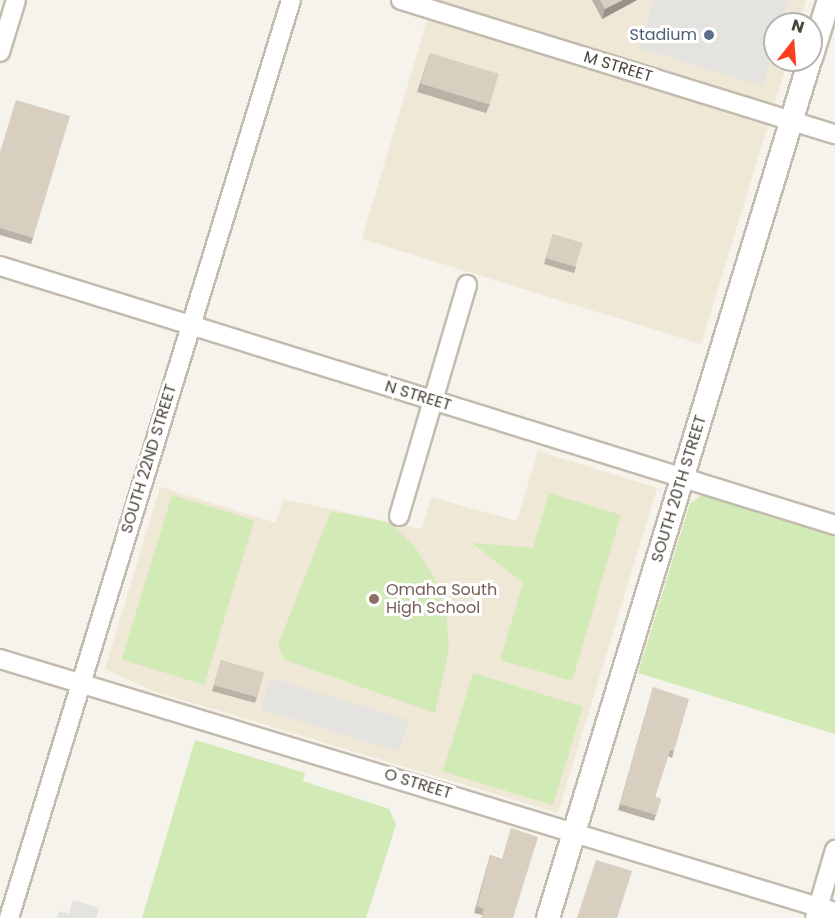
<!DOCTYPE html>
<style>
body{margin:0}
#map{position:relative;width:835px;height:918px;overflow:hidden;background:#f6f3ec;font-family:Poppins,sans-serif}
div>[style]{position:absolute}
.education>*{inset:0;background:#efe8d6}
.green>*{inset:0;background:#d2eab5;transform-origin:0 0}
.parking>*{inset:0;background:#e5e3e0;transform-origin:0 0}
.roads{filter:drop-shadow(2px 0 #c2bbae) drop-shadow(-2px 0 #c2bbae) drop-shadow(0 2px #c2bbae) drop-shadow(0 -2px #c2bbae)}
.minor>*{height:18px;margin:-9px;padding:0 9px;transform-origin:9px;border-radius:9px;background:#fff}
.tertiary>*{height:22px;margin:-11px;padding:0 11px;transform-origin:11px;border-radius:11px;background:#fff}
.wall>*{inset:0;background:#bab2a6}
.shaded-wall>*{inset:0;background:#979187}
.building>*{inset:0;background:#d8cfc1;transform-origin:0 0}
.dots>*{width:16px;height:16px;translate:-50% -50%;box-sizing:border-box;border:3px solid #fff;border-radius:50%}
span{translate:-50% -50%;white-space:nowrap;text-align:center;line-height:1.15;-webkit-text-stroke:6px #fff;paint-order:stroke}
.service-label{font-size:16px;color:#4e5e75}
.right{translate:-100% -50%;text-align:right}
.street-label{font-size:16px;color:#4b4439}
.education-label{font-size:16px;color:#785e54}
.left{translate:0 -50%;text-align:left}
.north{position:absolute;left:763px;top:12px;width:60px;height:60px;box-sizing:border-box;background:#fff;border:2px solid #b7b4b0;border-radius:50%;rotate:17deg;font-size:16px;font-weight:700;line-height:24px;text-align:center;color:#4b4439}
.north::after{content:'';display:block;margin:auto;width:21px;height:27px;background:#fc3f1d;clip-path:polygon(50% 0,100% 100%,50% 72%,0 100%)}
</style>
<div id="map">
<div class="education">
<div style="clip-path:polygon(433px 0,806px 0,799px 24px,775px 24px,775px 60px,788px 60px,701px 344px,362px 239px)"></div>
<div style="clip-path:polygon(538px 451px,657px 488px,558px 813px,153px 691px,105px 669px,160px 487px,276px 523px,283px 499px,422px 529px,431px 497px,517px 521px)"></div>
</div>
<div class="green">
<div style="clip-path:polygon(549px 493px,621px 515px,572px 681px,500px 660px,523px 583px,472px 543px,533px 548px)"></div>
<div style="left:172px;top:495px;width:86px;height:172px;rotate:17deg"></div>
<div style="clip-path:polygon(702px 495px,835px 536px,835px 734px,638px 673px,690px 503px)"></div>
<div style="clip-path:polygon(331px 511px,390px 523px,415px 547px,434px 577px,446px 611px,449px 649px,435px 713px,285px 660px,278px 645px)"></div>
<div style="left:473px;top:673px;width:115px;height:103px;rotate:17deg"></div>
<div style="clip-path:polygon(195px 740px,305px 773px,303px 781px,389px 809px,396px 825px,366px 918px,142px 918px)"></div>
</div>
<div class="parking">
<div style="clip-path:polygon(653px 0,789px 0,782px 24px,775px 24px,775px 45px,762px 86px,639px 48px)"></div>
<div style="left:271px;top:678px;width:144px;height:33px;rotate:17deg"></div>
<div style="clip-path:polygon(73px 900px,99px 908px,96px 918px,57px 918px,59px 911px,69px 914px)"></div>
</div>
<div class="roads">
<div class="minor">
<div style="left:401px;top:0;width:454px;rotate:17.2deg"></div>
<div style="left:0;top:52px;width:54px;rotate:-72.9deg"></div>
<div style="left:0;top:266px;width:874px;rotate:17.23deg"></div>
<div style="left:399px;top:516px;width:241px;rotate:-73.6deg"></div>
<div style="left:0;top:659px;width:872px;rotate:16.86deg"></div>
<div style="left:9px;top:918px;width:960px;rotate:-72.92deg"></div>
<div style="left:815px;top:918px;width:71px;rotate:-73.6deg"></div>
</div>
<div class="tertiary">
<div style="left:811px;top:58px;width:61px;rotate:-72.8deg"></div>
<div style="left:548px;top:918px;width:897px;rotate:-73.02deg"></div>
</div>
</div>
<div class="wall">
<div style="clip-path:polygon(592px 0,637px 0,602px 19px)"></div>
<div style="clip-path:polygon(430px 53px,490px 104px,486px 113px,417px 92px)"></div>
<div style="clip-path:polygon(0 151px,33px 238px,31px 244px,0 235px)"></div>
<div style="clip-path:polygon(553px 234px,576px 267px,574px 273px,544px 264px)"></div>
<div style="clip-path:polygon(221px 660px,257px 697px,255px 703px,212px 691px)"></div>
<div style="clip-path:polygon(653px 687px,674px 751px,672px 758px,668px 756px,655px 797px,661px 799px,654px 821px,618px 810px)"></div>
<div style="clip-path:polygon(538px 837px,482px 915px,474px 913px,490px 855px,502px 859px)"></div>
</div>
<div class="shaded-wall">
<div style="clip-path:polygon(623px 0,637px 0,602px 19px,605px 9px)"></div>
</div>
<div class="building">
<div style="clip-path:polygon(600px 0,623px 0,605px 9px)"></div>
<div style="left:430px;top:53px;width:72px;height:32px;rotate:17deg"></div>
<div style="clip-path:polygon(16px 100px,70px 116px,33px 238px,0 228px,0 152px)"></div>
<div style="left:553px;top:234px;width:31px;height:25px;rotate:17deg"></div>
<div style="left:221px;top:660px;width:45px;height:26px;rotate:16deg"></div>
<div style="clip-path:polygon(653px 687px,689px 699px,674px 751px,670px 750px,655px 797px,661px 799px,656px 815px,620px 804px)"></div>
<div style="clip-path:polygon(511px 828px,538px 837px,513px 918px,481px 918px,484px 909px,477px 906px,490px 855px,502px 859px)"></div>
<div style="clip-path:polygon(596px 860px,632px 871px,617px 918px,577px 918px)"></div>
</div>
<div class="dots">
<div style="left:709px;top:35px;background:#5c6f8a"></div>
<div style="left:374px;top:599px;background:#8d6e63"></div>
</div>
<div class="service-label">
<span class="right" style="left:697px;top:35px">Stadium</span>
</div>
<div class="street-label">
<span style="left:618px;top:67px;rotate:17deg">M STREET</span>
<span style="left:418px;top:396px;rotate:17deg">N STREET</span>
<span style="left:149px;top:459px;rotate:-73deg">SOUTH 22ND STREET</span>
<span style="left:679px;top:489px;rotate:-73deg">SOUTH 20TH STREET</span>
<span style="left:418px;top:784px;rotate:17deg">O STREET</span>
</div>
<div class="education-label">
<span class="left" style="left:386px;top:599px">Omaha South<br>High School</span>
</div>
<div class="north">N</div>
</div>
